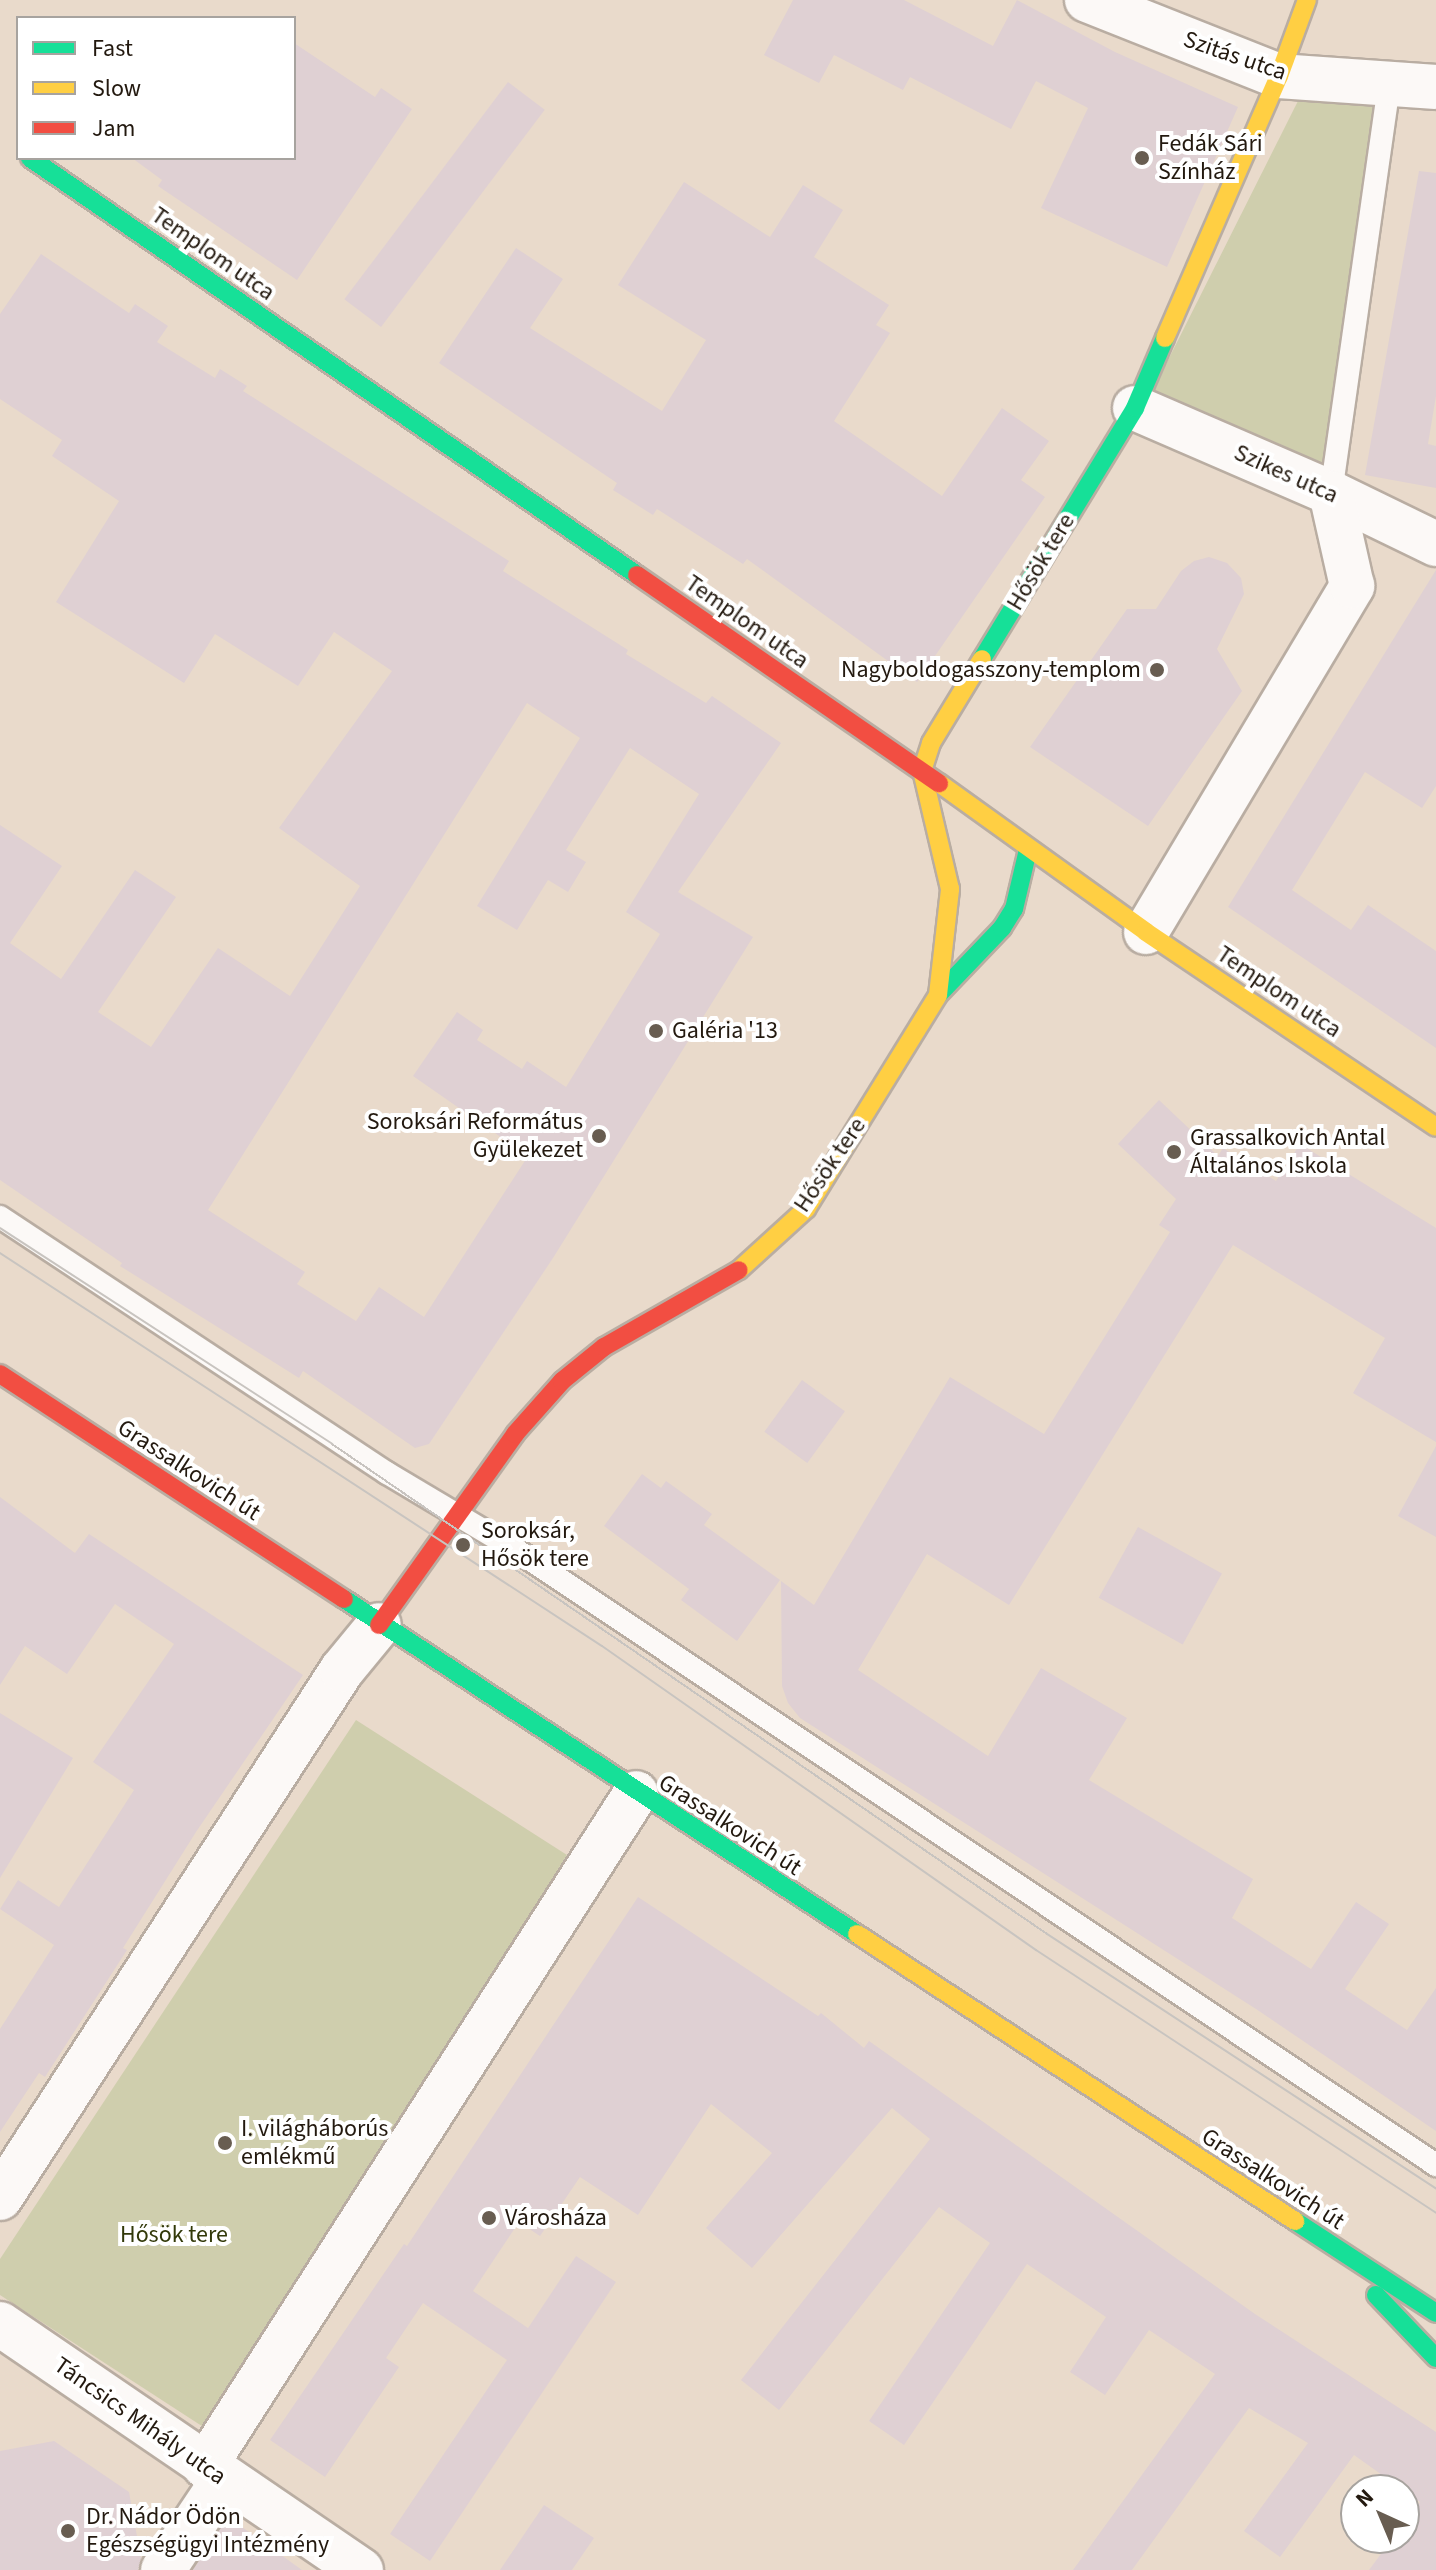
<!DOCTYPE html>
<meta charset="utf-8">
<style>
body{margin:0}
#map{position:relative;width:1436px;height:2570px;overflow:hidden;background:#e9dacb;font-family:"Source Sans 3",sans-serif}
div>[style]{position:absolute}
.green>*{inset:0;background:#cfcead}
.building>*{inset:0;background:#dfd0d3;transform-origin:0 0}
.roads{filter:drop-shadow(2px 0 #b9ada2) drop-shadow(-2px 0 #b9ada2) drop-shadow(0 2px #b9ada2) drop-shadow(0 -2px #b9ada2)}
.lane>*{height:22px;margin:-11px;padding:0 11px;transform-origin:11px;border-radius:11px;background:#fcf9f7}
.street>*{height:44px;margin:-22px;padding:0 22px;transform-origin:22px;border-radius:22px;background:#fcf9f7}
.fast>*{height:18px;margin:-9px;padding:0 9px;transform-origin:9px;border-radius:9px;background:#16e098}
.slow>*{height:18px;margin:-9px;padding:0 9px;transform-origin:9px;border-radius:9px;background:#ffcf43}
.jam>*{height:18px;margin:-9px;padding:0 9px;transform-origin:9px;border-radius:9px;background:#f24e42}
.tram>*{height:2px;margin:-1px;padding:0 1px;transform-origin:1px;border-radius:1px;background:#c8c4c0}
.dots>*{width:22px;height:22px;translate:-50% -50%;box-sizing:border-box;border:4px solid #fff;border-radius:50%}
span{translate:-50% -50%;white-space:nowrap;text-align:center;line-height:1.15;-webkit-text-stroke:8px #fff;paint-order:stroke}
.street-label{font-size:24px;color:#23190f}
.poi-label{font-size:24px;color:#23190f}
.left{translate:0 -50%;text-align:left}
.right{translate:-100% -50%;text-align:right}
.park-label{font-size:24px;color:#323909}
.legend{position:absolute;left:16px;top:16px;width:280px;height:144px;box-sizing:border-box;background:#fff;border:2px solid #a7a39f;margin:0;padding:10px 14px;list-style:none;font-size:24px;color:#23190f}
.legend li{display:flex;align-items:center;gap:16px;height:40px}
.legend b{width:40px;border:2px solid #a7a39f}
.north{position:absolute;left:1340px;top:2474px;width:80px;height:80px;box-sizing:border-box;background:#fff;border:2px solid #a7a39f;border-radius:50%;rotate:316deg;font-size:22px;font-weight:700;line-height:32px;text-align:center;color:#23190f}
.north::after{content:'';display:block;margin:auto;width:28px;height:36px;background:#685d51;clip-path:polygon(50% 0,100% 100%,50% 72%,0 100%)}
</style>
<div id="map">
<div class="green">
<div style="clip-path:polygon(1304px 89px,1378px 96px,1324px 477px,1148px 400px)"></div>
<div style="clip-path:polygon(356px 1720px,567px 1855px,208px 2430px,0 2295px,0 2259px)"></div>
</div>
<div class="building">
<div style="clip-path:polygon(793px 0,904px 0,993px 46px,1017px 0,1115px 52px,1238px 107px,1167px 267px,1041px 208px,1088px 108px,1036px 81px,1011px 129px,910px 77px,903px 90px,834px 55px,819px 83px,764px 55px)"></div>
<div style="clip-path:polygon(294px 43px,375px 97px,381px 88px,412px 109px,297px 280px,158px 186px,162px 180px,132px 158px,294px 158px)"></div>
<div style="left:508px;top:82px;width:46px;height:272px;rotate:37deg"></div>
<div style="clip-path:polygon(1419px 171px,1436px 173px,1436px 396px,1428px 444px,1436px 446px,1436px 488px,1365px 475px)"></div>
<div style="clip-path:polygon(684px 182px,770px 237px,803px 185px,843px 210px,814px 257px,889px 305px,876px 325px,890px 333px,834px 421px,942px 496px,1002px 408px,1049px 441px,1021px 480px,1045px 497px,917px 682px,747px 559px,743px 564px,657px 509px,653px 515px,613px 490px,617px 483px,439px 363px,516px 248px,563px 279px,530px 328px,662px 411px,706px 340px,618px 285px)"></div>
<div style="clip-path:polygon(evenodd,41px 254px,129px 313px,135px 304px,168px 326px,157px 342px,215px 378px,220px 369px,247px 386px,243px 391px,509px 561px,503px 571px,628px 650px,626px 654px,706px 703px,712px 696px,781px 743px,678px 892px,753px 937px,553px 1258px,429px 1444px,415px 1448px,303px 1371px,299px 1378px,120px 1266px,122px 1263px,0 1180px,0 825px,62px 866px,10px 943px,61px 979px,135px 870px,176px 897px,98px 1012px,151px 1047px,218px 948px,290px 996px,360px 886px,279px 828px,392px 671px,334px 632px,298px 686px,215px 634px,184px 683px,56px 602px,119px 501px,52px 456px,62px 440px,0 399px,0 314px,41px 254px,527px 703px,580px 738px,477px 906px,517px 930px,548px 880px,568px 892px,586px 862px,566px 850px,630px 748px,699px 794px,626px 912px,660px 934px,566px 1087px,527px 1061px,522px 1069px,477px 1040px,483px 1030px,457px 1012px,413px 1076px,528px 1156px,424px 1317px,379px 1287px,356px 1321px,297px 1284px,305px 1272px,208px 1210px,527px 703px)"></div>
<div style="clip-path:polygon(1209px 557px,1227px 563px,1241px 578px,1244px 594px,1217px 649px,1242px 691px,1148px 826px,1030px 747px,1127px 609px,1156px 609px,1181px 571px,1194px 561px)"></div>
<div style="clip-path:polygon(1436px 570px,1436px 786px,1422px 808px,1365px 772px,1292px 890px,1351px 930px,1368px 905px,1436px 951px,1436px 1048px,1228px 907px)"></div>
<div style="clip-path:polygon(1159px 1100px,1218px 1156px,1223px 1148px,1276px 1181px,1300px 1144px,1436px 1228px,1436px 1442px,1353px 1393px,1385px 1338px,1233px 1245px,1009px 1605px,927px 1554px,858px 1670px,988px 1756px,1041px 1668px,1127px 1718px,1089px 1780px,1253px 1879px,1232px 1918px,1311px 1969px,1356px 1902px,1389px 1924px,1345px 1989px,1407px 2030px,1436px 1988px,1436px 2131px,1256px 2009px,800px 1718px,788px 1703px,782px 1686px,781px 1581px,814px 1605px,950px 1377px,1044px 1434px,1170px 1232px,1159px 1225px,1176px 1199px,1118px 1144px)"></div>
<div style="left:802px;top:1380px;width:53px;height:64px;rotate:36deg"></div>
<div style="clip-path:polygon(1436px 1446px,1436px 1537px,1398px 1516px)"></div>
<div style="clip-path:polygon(642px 1474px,661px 1488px,666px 1481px,712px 1514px,704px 1525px,780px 1580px,737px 1641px,681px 1600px,689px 1589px,604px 1526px)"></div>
<div style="clip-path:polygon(0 1497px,75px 1553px,89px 1534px,303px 1675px,196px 1832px,123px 1948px,127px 1950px,45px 2077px,39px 2073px,0 2132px,0 2029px,54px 1945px,0 1909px,18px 1880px,59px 1907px,134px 1790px,93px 1762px,174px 1644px,115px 1604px,67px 1674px,25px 1646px,0 1685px)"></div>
<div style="left:1138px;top:1527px;width:96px;height:81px;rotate:29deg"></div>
<div style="clip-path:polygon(0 1713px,73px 1758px,0 1878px)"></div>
<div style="clip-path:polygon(638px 1897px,818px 2016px,821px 2013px,864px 2048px,869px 2041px,1255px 2314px,1436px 2432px,1436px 2570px,1369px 2570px,1393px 2538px,1404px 2538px,1404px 2523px,1420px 2502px,1354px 2455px,1280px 2557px,1244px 2531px,1308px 2443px,1249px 2408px,1132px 2570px,1073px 2570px,1215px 2374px,1149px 2330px,1105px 2395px,1070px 2372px,1106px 2317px,1027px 2264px,904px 2445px,869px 2421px,990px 2243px,939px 2207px,779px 2410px,741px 2380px,930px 2139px,892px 2108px,752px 2268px,706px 2228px,772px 2153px,711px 2104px,638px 2215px,580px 2177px,540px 2236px,519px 2222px,473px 2291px,528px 2328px,576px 2256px,616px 2282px,430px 2561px,390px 2534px,507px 2360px,423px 2303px,386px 2358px,399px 2367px,325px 2477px,270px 2440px,404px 2244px,407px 2246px)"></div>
<div style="clip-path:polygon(54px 2441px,129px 2492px,141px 2558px,138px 2570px,0 2570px,0 2451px)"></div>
<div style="clip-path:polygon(544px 2505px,594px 2538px,572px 2570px,500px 2570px)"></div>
<div style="clip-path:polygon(228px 2517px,302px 2570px,193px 2570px)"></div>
</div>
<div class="roads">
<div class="lane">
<div style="left:1331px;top:493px;width:413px;rotate:-81.9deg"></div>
<div style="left:0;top:1217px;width:464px;rotate:33.5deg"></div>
<div style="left:387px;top:1473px;width:150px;rotate:30.8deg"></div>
<div style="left:516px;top:1550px;width:1107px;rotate:33.76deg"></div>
</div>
<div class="street">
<div style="left:1087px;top:0;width:206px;rotate:21.6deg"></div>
<div style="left:1279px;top:76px;width:157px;rotate:4deg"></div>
<div style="left:1135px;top:408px;width:214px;rotate:23.4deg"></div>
<div style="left:1331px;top:493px;width:117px;rotate:25.9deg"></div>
<div style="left:1146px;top:932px;width:403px;rotate:-59.2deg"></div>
<div style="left:1352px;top:586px;width:95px;rotate:-102.7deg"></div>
<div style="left:0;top:2198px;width:629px;rotate:-57.07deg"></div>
<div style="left:342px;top:1670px;width:58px;rotate:-50.6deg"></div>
<div style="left:0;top:2324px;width:437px;rotate:34.3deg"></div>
<div style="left:205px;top:2466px;width:799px;rotate:-57.36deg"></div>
<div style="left:163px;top:2570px;width:110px;rotate:-56.2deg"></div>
</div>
<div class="fast">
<div style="left:30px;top:158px;width:736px;rotate:34.49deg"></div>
<div style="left:982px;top:659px;width:294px;rotate:-58.6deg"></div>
<div style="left:1135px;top:408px;width:76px;rotate:-66.8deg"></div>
<div style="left:938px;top:995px;width:93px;rotate:-46.3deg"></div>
<div style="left:1002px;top:928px;width:22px;rotate:-58deg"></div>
<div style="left:1014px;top:909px;width:61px;rotate:-76.7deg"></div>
<div style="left:344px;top:1599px;width:613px;rotate:33.15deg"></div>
<div style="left:1295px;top:2221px;width:168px;rotate:33.1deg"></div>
<div style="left:1376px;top:2295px;width:87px;rotate:46.4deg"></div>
</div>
<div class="slow">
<div style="left:1165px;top:338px;width:286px;rotate:-66.5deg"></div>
<div style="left:1279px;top:76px;width:81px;rotate:-69.8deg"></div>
<div style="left:939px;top:783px;width:255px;rotate:35.7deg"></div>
<div style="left:1146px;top:932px;width:349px;rotate:33.9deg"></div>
<div style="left:739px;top:1270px;width:91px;rotate:-42.3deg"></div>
<div style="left:806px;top:1209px;width:251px;rotate:-58.3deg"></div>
<div style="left:938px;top:995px;width:107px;rotate:-83.5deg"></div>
<div style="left:950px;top:889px;width:121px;rotate:-103.3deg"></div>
<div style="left:922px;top:771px;width:29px;rotate:-72deg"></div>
<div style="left:931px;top:743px;width:98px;rotate:-58.7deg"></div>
<div style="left:857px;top:1934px;width:524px;rotate:33.23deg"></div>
</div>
<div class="jam">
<div style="left:637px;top:575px;width:367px;rotate:34.6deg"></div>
<div style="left:0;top:1374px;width:411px;rotate:33.2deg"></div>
<div style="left:379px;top:1625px;width:234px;rotate:-54.5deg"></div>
<div style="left:515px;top:1434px;width:71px;rotate:-48.4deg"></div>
<div style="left:562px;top:1381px;width:54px;rotate:-39deg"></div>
<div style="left:604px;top:1347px;width:155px;rotate:-29.7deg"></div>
</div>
</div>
<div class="tram">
<div style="left:0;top:1228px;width:396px;rotate:33deg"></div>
<div style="left:332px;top:1444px;width:867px;rotate:34.42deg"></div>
<div style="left:1047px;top:1934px;width:465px;rotate:33.2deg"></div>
<div style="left:0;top:1253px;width:719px;rotate:33.14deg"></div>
<div style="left:602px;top:1646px;width:530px;rotate:35.01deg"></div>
<div style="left:1036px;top:1950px;width:479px;rotate:33.3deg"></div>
</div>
<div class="dots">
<div style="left:1142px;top:158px;background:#685d51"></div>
<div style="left:1157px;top:670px;background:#685d51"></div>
<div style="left:656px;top:1031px;background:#685d51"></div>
<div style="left:599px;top:1136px;background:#685d51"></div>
<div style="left:1174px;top:1152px;background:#685d51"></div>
<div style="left:463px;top:1545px;background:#685d51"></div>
<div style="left:225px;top:2143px;background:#685d51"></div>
<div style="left:489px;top:2218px;background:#685d51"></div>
<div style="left:68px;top:2531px;background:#685d51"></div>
</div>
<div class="street-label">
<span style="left:1235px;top:56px;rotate:19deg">Szitás utca</span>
<span style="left:213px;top:254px;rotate:35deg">Templom utca</span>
<span style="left:1286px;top:474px;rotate:24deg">Szikes utca</span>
<span style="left:1041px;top:562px;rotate:-59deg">Hősök tere</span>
<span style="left:747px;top:622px;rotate:35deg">Templom utca</span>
<span style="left:1279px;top:992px;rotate:34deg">Templom utca</span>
<span style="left:830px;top:1165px;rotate:-56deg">Hősök tere</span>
<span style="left:189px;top:1470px;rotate:33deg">Grassalkovich út</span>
<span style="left:730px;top:1825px;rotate:33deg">Grassalkovich út</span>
<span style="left:1273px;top:2179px;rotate:33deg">Grassalkovich út</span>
<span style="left:140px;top:2421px;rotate:35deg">Táncsics Mihály utca</span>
</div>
<div class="poi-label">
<span class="left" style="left:1158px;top:158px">Fedák Sári<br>Színház</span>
<span class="right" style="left:1141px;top:670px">Nagyboldogasszony-templom</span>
<span class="left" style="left:672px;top:1031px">Galéria '13</span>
<span class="right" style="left:583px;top:1136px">Soroksári Református<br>Gyülekezet</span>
<span class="left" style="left:1190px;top:1152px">Grassalkovich Antal<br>Általános Iskola</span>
<span class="left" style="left:481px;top:1545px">Soroksár,<br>Hősök tere</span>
<span class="left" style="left:241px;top:2143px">I. világháborús<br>emlékmű</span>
<span class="left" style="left:505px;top:2218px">Városháza</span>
<span class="left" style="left:86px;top:2531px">Dr. Nádor Ödön<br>Egészségügyi Intézmény</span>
</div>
<div class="park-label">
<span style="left:174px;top:2235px">Hősök tere</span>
</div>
<ul class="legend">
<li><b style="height:10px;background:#16e098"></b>Fast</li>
<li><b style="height:10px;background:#ffcf43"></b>Slow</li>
<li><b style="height:10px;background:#f24e42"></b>Jam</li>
</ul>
<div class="north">N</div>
</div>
